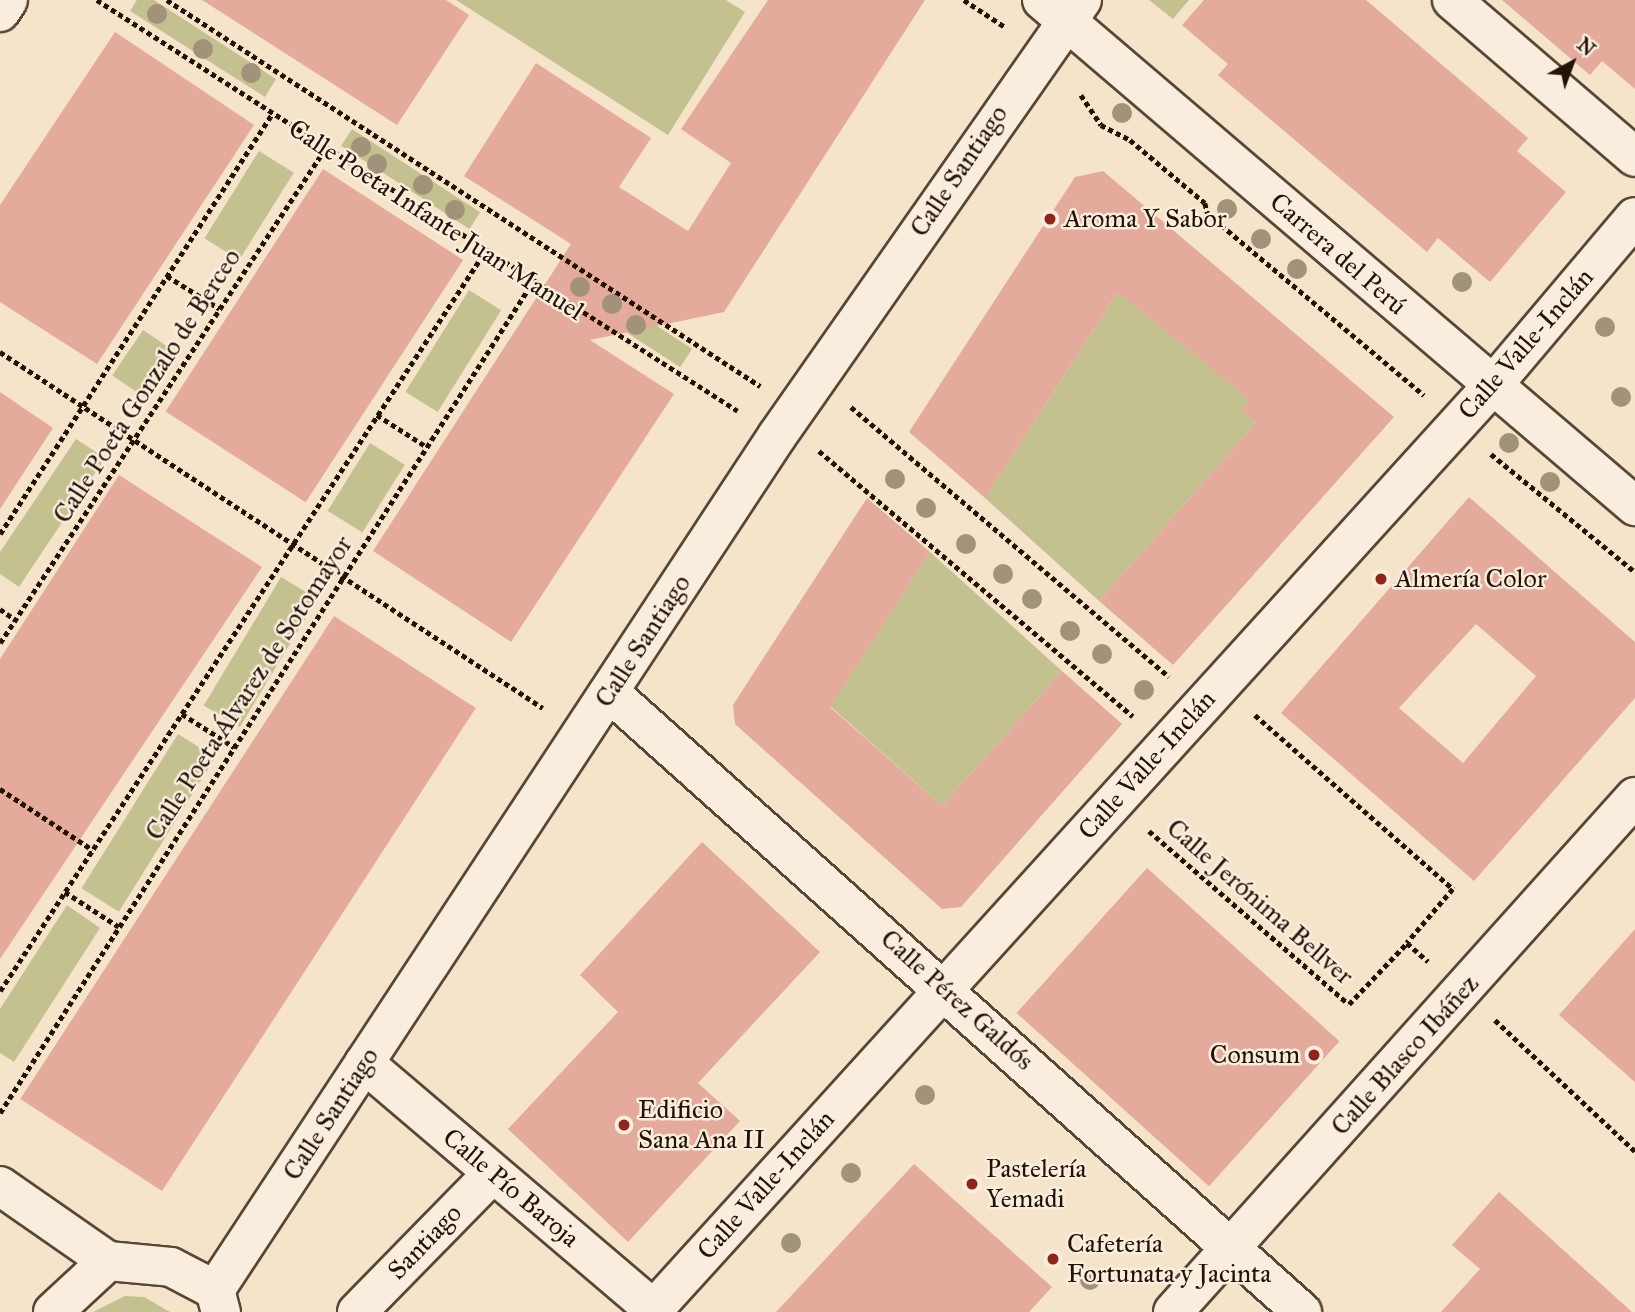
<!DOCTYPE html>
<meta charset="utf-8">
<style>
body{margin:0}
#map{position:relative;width:1635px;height:1312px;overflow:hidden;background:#f6e4ca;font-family:"IM FELL Great Primer",serif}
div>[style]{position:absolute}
.green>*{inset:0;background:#c4c191;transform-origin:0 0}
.building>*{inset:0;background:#e4aa9b;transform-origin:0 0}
.path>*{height:4.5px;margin-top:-2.25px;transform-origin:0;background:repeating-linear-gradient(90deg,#231206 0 5px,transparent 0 8.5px)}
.roads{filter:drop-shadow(2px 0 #584637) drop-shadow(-2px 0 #584637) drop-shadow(0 2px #584637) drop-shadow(0 -2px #584637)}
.minor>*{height:38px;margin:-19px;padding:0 19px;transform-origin:19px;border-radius:19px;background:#f9eddd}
.tertiary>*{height:38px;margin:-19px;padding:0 19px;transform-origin:19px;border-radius:19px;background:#f9eddd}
.trees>*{width:20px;height:20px;margin:-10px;border-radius:50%;background:#a19279}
.dots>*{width:19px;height:19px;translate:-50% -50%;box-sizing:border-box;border:4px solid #f9eddd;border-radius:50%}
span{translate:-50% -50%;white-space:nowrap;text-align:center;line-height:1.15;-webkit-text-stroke:5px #f9eddd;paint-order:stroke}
.street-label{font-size:26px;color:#231206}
.poi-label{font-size:26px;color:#231206}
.left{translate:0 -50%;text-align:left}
.right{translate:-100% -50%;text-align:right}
.north{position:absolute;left:1537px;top:28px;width:70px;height:70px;-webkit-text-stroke:5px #f9eddd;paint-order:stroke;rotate:41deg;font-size:19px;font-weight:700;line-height:28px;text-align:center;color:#231206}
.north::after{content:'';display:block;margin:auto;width:24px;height:32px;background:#231206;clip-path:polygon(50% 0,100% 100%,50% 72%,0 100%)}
</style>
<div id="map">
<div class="green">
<div style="clip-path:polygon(137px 0,154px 0,276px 79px,265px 97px,130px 11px)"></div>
<div style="clip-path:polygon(456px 0,726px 0,745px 12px,668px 135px)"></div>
<div style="clip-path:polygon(1149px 0,1189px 0,1173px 19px)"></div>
<div style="left:352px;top:129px;width:153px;height:20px;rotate:33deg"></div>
<div style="left:259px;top:151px;width:41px;height:103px;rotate:32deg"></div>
<div style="left:563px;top:265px;width:154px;height:22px;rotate:33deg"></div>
<div style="clip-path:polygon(1120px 289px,1250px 400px,1242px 410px,1256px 423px,1099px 601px,985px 498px)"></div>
<div style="left:469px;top:290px;width:38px;height:120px;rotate:32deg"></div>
<div style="left:143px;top:330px;width:41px;height:55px;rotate:34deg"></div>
<div style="clip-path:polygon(76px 439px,105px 458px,19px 587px,0 574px,0 552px)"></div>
<div style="left:370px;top:443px;width:41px;height:80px;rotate:32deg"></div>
<div style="clip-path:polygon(930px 552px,1062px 671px,942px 806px,830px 706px)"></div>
<div style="left:281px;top:577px;width:42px;height:150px;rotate:31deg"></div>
<div style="left:178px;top:734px;width:44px;height:182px;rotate:32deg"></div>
<div style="clip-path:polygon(67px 905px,100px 928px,14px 1062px,0 1053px,0 1009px)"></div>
<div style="clip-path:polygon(125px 1296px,144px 1297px,170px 1312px,93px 1312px)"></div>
</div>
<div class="building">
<div style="clip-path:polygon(202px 0,446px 0,469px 15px,397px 125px)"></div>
<div style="clip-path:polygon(768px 0,925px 0,724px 312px,590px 340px,674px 394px,511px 642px,373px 551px,571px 244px,464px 176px,536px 63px,651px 138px,619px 187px,688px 231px,731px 163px,681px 129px)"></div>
<div style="clip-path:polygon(1204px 0,1366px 0,1528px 138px,1517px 151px,1566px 192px,1490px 282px,1438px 238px,1427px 252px,1218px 75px,1228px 64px,1182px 25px)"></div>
<div style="clip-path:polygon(1502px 0,1635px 0,1635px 89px,1602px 61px,1590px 75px)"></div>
<div style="clip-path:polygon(115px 32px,254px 125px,97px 364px,0 302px,0 205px)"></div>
<div style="left:323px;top:169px;width:167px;height:289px;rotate:33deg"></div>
<div style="clip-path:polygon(1103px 171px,1394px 417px,1173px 665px,1099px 601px,1256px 423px,1241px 410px,1250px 400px,1118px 292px,985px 498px,909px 432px,1075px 177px)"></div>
<div style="clip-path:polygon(0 392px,53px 428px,0 509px)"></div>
<div style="clip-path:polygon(119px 475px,262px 567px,0 959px,0 659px)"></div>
<div style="clip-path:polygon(evenodd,1469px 497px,1635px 642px,1635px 698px,1474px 881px,1281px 713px,1469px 497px,1476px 624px,1536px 676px,1463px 763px,1399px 708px,1476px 624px)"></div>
<div style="clip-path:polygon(867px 498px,930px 552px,830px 707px,942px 806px,1062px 671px,1122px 724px,961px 907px,942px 909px,735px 724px,733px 705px)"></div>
<div style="left:334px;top:616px;width:169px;height:576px;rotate:33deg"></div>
<div style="clip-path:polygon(702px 842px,820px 952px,698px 1083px,740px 1121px,628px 1242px,508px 1129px,618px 1012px,580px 975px)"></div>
<div style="left:1147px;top:868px;width:259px;height:195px;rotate:42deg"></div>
<div style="clip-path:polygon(1635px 929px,1635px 1082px,1559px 1015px)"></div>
<div style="clip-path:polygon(914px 1164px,1052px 1287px,1029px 1312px,776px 1312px)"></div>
<div style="clip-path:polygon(1499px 1192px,1632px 1312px,1441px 1312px,1480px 1269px,1452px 1245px)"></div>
</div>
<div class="path">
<div style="left:97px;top:0;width:761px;rotate:32.67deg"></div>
<div style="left:167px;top:0;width:708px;rotate:33.06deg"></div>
<div style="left:964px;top:0;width:49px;rotate:33.4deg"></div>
<div style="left:1081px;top:95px;width:36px;rotate:56deg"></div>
<div style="left:1101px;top:125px;width:33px;rotate:27deg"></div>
<div style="left:1130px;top:140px;width:98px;rotate:40deg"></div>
<div style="left:1205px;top:203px;width:11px;rotate:75deg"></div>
<div style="left:1208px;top:214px;width:282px;rotate:40deg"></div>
<div style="left:167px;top:276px;width:62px;rotate:31.9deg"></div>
<div style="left:0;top:352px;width:649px;rotate:33.25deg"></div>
<div style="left:851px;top:407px;width:417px;rotate:40.3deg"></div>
<div style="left:377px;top:415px;width:59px;rotate:32.6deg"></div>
<div style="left:819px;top:451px;width:411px;rotate:40.2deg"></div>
<div style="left:1491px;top:454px;width:186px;rotate:39.3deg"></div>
<div style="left:0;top:534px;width:500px;rotate:-57.07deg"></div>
<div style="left:0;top:609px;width:19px;rotate:35deg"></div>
<div style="left:0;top:643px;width:591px;rotate:-56.66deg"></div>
<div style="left:182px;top:714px;width:62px;rotate:32.4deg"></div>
<div style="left:1255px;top:715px;width:264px;rotate:41.3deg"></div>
<div style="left:1453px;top:889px;width:71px;rotate:130.4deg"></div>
<div style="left:1407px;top:943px;width:28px;rotate:41deg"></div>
<div style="left:0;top:789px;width:111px;rotate:33.3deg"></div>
<div style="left:1149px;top:831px;width:264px;rotate:40.9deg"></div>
<div style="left:1349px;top:1004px;width:84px;rotate:-46.4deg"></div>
<div style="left:65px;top:892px;width:64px;rotate:32.9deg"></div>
<div style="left:0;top:991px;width:883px;rotate:-56.74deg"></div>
<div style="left:1495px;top:1020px;width:192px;rotate:43.1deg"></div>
<div style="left:0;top:1113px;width:986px;rotate:-57.34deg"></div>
</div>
<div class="roads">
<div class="minor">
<div style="left:1452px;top:0;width:241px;rotate:40.6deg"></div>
<div style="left:0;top:12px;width:14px;rotate:-56deg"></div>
<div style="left:609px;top:692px;width:930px;rotate:41.82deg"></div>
<div style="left:364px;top:1063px;width:385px;rotate:40.4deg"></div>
<div style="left:654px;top:1309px;width:1247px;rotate:-47.76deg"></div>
<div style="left:1492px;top:386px;width:221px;rotate:-49.8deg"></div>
<div style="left:357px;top:1312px;width:194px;rotate:-45.6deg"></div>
<div style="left:1173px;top:1312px;width:692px;rotate:-48.11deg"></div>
</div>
<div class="tertiary">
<div style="left:1042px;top:0;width:780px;rotate:40.47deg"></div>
<div style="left:0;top:1186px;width:131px;rotate:34.8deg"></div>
<div style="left:215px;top:1290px;width:1022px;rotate:-56.65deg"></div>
<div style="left:777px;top:436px;width:532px;rotate:-55.03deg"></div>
<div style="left:53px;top:1312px;width:75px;rotate:-42.8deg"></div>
<div style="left:108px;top:1261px;width:63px;rotate:5.4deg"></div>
<div style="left:171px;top:1267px;width:50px;rotate:27.6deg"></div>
<div style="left:215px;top:1290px;width:23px;rotate:75deg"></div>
</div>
</div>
<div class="trees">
<div style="left:157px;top:14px"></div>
<div style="left:203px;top:49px"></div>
<div style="left:251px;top:73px"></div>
<div style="left:1122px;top:113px"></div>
<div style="left:361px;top:147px"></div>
<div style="left:377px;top:164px"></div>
<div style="left:423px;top:185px"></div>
<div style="left:1227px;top:209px"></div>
<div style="left:455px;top:210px"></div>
<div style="left:1261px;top:239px"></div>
<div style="left:1297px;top:269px"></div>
<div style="left:1462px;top:282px"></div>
<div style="left:580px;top:287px"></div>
<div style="left:612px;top:304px"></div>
<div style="left:636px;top:325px"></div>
<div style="left:1605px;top:327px"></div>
<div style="left:1621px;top:397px"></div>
<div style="left:1509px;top:443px"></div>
<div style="left:895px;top:479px"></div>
<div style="left:1550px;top:482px"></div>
<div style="left:926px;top:508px"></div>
<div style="left:966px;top:544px"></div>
<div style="left:1003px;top:574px"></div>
<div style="left:1032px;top:599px"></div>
<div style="left:1070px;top:631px"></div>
<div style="left:1102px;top:654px"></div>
<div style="left:1144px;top:690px"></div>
<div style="left:925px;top:1095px"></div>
<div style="left:851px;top:1173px"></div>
<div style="left:791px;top:1243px"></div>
<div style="left:1090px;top:1280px"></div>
</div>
<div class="dots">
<div style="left:1050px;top:219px;background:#8f2418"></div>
<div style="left:1381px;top:579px;background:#8f2418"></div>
<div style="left:1314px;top:1055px;background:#8f2418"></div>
<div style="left:624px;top:1125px;background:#8f2418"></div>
<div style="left:972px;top:1184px;background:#8f2418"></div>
<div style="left:1053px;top:1259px;background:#8f2418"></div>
</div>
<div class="street-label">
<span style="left:959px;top:171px;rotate:-56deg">Calle Santiago</span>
<span style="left:436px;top:220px;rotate:33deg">Calle Poeta Infante Juan Manuel</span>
<span style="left:1338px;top:254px;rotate:41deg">Carrera del Perú</span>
<span style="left:1526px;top:344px;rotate:-49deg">Calle Valle-Inclán</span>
<span style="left:147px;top:386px;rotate:-57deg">Calle Poeta Gonzalo de Berceo</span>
<span style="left:643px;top:641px;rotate:-57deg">Calle Santiago</span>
<span style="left:249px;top:688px;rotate:-57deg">Calle Poeta Álvarez de Sotomayor</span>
<span style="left:1147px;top:765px;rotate:-48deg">Calle Valle-Inclán</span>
<span style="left:1260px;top:902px;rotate:41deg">Calle Jerónima Bellver</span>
<span style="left:957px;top:1000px;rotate:42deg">Calle Pérez Galdós</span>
<span style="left:1405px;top:1055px;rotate:-48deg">Calle Blasco Ibáñez</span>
<span style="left:331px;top:1114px;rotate:-57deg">Calle Santiago</span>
<span style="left:766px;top:1185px;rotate:-48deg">Calle Valle-Inclán</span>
<span style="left:511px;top:1188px;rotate:40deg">Calle Pío Baroja</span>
<span style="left:425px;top:1242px;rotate:-46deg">Santiago</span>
</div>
<div class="poi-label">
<span class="left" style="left:1064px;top:219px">Aroma Y Sabor</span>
<span class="left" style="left:1395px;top:579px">Almería Color</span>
<span class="right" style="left:1300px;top:1055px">Consum</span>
<span class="left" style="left:638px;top:1125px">Edificio<br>Sana Ana II</span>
<span class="left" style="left:986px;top:1184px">Pastelería<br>Yemadi</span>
<span class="left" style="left:1067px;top:1259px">Cafetería<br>Fortunata y Jacinta</span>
</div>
<div class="north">N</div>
</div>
